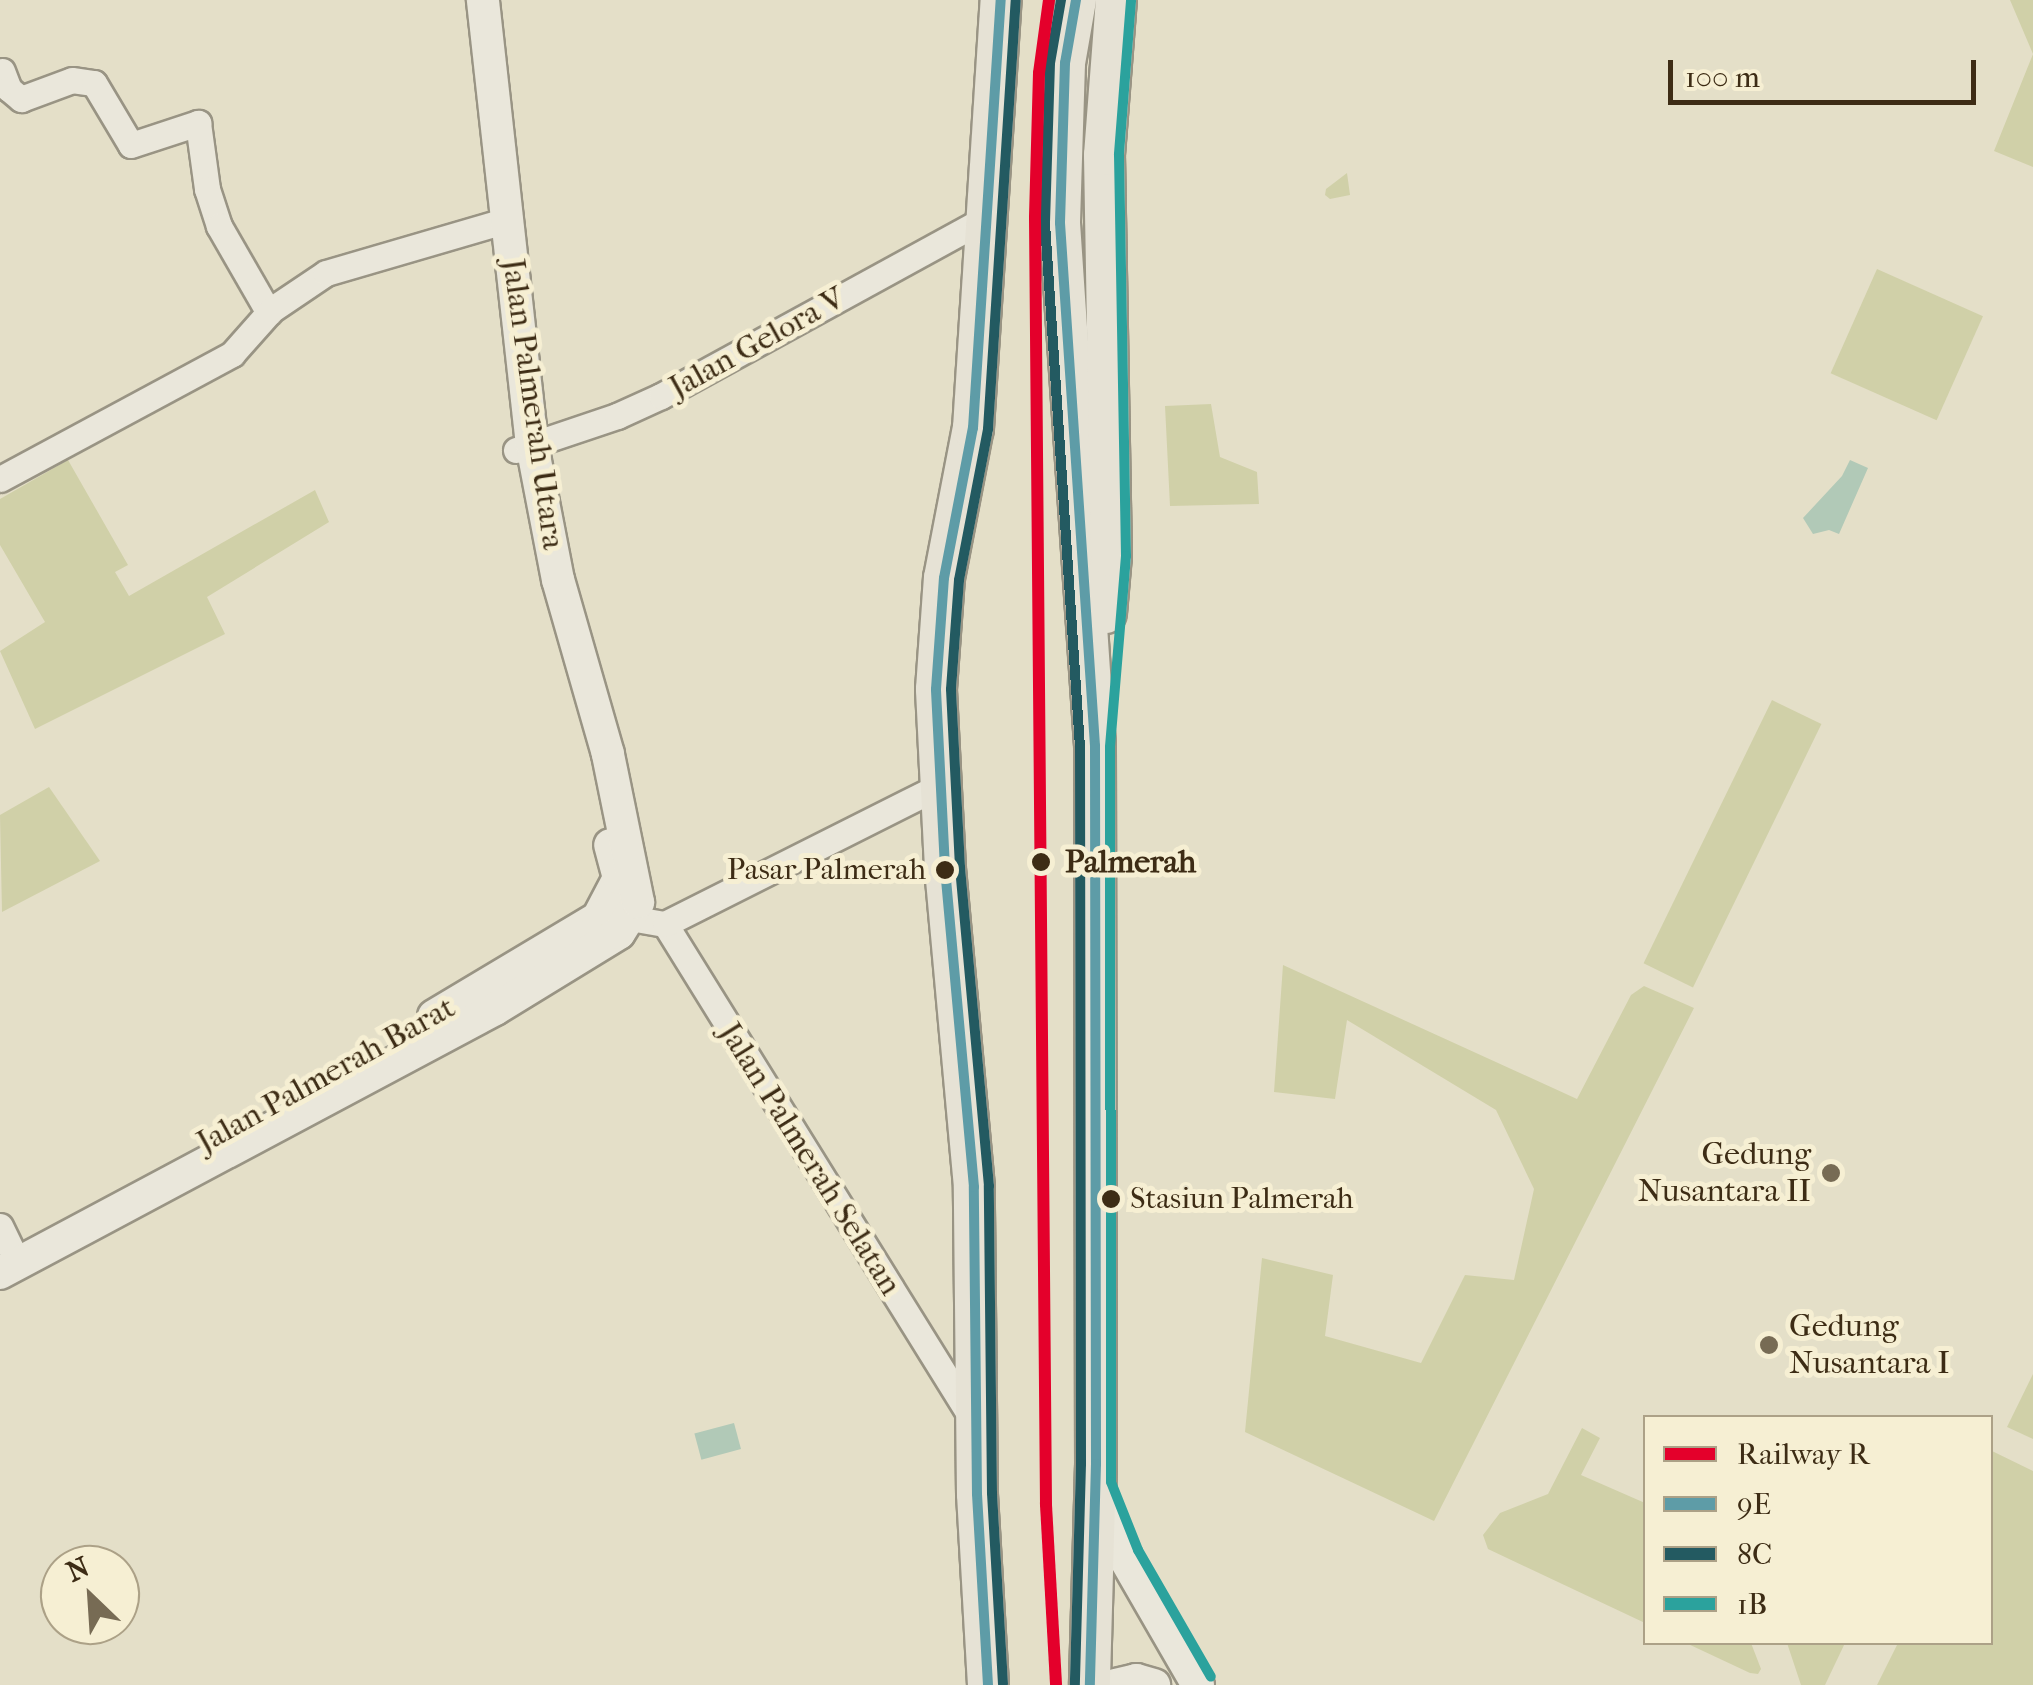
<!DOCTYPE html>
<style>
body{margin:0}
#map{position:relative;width:2033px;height:1685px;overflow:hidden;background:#e4dfc8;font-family:"IM FELL French Canon",serif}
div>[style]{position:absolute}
.green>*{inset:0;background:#d0d0a8;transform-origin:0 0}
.water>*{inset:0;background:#b1c9b7;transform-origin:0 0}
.roads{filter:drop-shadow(2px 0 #999484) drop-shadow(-2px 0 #999484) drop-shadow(0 2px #999484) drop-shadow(0 -2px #999484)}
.minor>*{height:25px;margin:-12.5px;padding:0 12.5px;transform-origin:12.5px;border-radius:12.5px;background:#eae7db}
.secondary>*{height:32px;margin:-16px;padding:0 16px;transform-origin:16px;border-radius:16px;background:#eae7db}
.trunk>*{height:40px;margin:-20px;padding:0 20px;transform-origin:20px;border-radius:20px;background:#e6e2d5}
.bus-1>*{height:10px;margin:-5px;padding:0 5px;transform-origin:5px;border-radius:5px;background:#5e9ca7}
.bus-2>*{height:10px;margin:-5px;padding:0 5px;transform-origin:5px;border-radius:5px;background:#235a61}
.bus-3>*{height:10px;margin:-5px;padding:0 5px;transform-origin:5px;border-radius:5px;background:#2ba29d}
.rail-1>*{height:12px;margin:-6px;padding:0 6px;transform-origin:6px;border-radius:6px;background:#e4002b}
.dots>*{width:28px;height:28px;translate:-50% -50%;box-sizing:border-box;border:5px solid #f6efd3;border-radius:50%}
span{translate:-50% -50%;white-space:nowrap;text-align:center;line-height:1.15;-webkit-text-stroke:10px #f6efd3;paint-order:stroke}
.bus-label{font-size:30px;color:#3d2c15}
.right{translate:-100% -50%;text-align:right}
.left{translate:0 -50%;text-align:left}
.street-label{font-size:32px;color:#3d2c15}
.stop-label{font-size:32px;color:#3d2c15;font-weight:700}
.poi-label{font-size:32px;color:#3d2c15}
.legend{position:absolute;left:1643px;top:1415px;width:350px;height:230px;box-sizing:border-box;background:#f6efd3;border:2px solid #aca187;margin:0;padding:12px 18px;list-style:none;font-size:30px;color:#3d2c15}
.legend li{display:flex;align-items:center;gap:20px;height:50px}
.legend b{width:50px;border:2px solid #aca187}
.north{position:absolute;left:40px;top:1545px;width:100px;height:100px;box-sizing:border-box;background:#f6efd3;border:2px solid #aca187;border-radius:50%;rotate:335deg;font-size:28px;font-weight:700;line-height:40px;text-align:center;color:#3d2c15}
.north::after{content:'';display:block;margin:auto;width:35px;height:45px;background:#776b54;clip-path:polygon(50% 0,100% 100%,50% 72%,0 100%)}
.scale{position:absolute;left:1668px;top:60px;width:308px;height:45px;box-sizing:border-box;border:5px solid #3d2c15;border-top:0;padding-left:12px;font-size:30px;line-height:35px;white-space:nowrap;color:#3d2c15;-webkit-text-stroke:8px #f6efd3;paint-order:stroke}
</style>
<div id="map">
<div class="green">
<div style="clip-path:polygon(2010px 0,2033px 0,2033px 167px,1994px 151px,2033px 54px)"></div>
<div style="clip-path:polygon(1347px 173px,1350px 195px,1330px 199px,1325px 195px,1326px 189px)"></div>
<div style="left:1877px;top:269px;width:116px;height:114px;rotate:24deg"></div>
<div style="clip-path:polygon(1211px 404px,1220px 457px,1257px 472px,1259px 504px,1170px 506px,1165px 406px)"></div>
<div style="clip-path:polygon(68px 460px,128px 565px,115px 572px,129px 596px,315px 490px,329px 522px,207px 597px,225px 634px,35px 729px,0 651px,45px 622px,0 545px,0 499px)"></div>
<div style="left:1772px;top:700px;width:55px;height:293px;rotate:26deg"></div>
<div style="clip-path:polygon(49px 787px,100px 861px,2px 912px,0 815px)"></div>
<div style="clip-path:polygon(1283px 965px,1577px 1099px,1631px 995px,1644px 986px,1694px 1008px,1434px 1521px,1245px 1432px,1262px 1258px,1333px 1275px,1325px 1336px,1421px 1363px,1465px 1275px,1514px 1280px,1534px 1189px,1496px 1110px,1347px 1020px,1335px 1099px,1274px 1092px)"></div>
<div style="clip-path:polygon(2033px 1374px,2033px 1439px,2007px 1427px)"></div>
<div style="clip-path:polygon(1582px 1428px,1600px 1438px,1581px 1475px,1645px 1503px,1645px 1623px,1488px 1549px,1483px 1535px,1500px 1513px,1548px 1494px)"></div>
<div style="clip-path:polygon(1992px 1451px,2033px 1471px,2033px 1685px,1877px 1685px,1898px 1643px,1990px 1642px)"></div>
<div style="clip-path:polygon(1686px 1643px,1751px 1643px,1761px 1669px,1758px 1674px,1750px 1673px)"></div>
<div style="clip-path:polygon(1787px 1643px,1787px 1642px,1845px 1643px,1825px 1685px,1801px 1685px)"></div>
</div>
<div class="water">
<div style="clip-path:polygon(1850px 460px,1868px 468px,1839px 534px,1829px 530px,1813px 534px,1803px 518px,1842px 476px)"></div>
<div style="left:734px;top:1423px;width:27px;height:41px;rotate:75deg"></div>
</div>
<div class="roads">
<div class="minor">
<div style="left:2px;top:71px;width:19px;rotate:69deg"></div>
<div style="left:9px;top:89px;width:16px;rotate:40deg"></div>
<div style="left:21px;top:99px;width:54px;rotate:-20.4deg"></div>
<div style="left:72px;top:80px;width:22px;rotate:8deg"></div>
<div style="left:94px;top:83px;width:72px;rotate:59.2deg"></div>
<div style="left:131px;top:145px;width:71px;rotate:-18.2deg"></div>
<div style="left:198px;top:123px;width:67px;rotate:82.2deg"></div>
<div style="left:207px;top:189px;width:39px;rotate:72deg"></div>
<div style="left:219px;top:226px;width:100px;rotate:60.1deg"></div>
<div style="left:516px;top:450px;width:107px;rotate:-18.6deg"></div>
<div style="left:617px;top:416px;width:48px;rotate:-24.4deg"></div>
<div style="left:661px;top:396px;width:373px;rotate:-28.7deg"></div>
<div style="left:0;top:479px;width:264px;rotate:-28.3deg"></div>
<div style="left:232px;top:354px;width:59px;rotate:-48.4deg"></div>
<div style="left:271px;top:310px;width:66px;rotate:-33.9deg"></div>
<div style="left:326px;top:273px;width:189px;rotate:-16.3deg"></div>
<div style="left:630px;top:918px;width:36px;rotate:10deg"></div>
<div style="left:665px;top:924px;width:584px;rotate:58.16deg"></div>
<div style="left:665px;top:924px;width:307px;rotate:-26.7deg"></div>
<div style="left:0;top:1226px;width:41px;rotate:64.1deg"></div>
</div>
<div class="secondary">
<div style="left:434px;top:1016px;width:191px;rotate:-30.9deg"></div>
<div style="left:598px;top:918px;width:45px;rotate:-62.3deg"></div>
<div style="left:619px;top:878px;width:34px;rotate:-105deg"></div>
<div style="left:0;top:1273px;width:561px;rotate:-28.07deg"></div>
<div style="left:495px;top:1009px;width:145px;rotate:-31.5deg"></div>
<div style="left:619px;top:933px;width:36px;rotate:-58deg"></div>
<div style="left:638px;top:902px;width:151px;rotate:-101.5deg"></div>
<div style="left:608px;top:754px;width:181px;rotate:-106deg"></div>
<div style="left:558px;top:580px;width:137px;rotate:-100.9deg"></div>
<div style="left:532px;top:445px;width:448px;rotate:-96.3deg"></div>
<div style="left:1099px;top:1494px;width:68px;rotate:68.4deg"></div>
<div style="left:1124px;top:1557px;width:148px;rotate:60deg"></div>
<div style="left:1115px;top:1685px;width:22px;rotate:-13deg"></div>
<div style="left:1136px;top:1680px;width:19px;rotate:16deg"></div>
</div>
<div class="trunk">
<div style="left:1076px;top:0;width:64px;rotate:99.9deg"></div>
<div style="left:1065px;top:63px;width:160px;rotate:91.8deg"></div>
<div style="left:1060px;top:223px;width:524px;rotate:86.17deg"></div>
<div style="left:1095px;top:746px;width:718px;rotate:89.92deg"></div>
<div style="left:1096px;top:1464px;width:221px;rotate:91.6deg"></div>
<div style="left:1106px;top:613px;width:57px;rotate:-85deg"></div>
<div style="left:1111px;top:556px;width:401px;rotate:-91deg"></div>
<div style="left:1104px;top:155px;width:155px;rotate:-85.6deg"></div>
<div style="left:988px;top:1685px;width:191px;rotate:-93.3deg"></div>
<div style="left:977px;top:1494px;width:307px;rotate:-90.6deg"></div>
<div style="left:974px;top:1187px;width:320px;rotate:-95.2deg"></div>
<div style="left:945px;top:868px;width:179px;rotate:-92.9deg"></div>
<div style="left:936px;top:689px;width:111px;rotate:-85.9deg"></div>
<div style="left:944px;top:578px;width:153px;rotate:-79.1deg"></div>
<div style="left:973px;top:428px;width:429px;rotate:-86.3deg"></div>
</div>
</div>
<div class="bus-1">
<div style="left:1076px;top:0;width:64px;rotate:99.9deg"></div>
<div style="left:1065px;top:63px;width:160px;rotate:91.8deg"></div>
<div style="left:1060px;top:223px;width:524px;rotate:86.17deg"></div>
<div style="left:1095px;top:746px;width:718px;rotate:89.92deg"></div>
<div style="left:1096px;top:1464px;width:221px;rotate:91.6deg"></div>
<div style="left:988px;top:1685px;width:191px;rotate:-93.3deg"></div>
<div style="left:977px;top:1494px;width:307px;rotate:-90.6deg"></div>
<div style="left:974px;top:1187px;width:320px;rotate:-95.2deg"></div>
<div style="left:945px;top:868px;width:179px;rotate:-92.9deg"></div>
<div style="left:936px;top:689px;width:111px;rotate:-85.9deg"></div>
<div style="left:944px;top:578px;width:153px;rotate:-79.1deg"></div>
<div style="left:973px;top:428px;width:429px;rotate:-86.3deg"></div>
</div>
<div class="bus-2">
<div style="left:1061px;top:0;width:64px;rotate:99.9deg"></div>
<div style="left:1050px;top:63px;width:160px;rotate:91.8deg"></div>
<div style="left:1045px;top:223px;width:525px;rotate:86.18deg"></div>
<div style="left:1080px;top:747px;width:717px;rotate:89.92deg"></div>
<div style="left:1081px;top:1464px;width:221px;rotate:91.6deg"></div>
<div style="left:1003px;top:1684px;width:191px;rotate:-93.3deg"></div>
<div style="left:992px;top:1493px;width:307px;rotate:-90.6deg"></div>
<div style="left:989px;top:1186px;width:320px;rotate:-95.2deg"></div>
<div style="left:960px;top:867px;width:178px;rotate:-92.9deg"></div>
<div style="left:951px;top:689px;width:109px;rotate:-85.8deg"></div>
<div style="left:959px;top:580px;width:154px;rotate:-79.1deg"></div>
<div style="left:988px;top:429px;width:429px;rotate:-86.3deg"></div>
</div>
<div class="bus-3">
<div style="left:1131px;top:1px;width:154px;rotate:94.5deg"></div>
<div style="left:1119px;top:155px;width:401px;rotate:89deg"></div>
<div style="left:1126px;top:556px;width:192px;rotate:94.8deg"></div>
<div style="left:1110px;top:747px;width:735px;rotate:89.92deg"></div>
<div style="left:1111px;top:1482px;width:73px;rotate:68.3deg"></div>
<div style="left:1138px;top:1550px;width:146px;rotate:60.1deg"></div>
</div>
<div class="rail-1">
<div style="left:1049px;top:0;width:74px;rotate:97.8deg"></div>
<div style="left:1039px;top:73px;width:145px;rotate:91.6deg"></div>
<div style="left:1035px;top:218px;width:1287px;rotate:89.51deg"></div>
<div style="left:1046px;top:1505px;width:180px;rotate:86.8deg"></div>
</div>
<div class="dots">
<div style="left:1041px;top:862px;background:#3d2c15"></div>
<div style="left:945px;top:870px;background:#3d2c15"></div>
<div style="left:1831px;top:1173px;background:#776b54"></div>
<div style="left:1111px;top:1199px;background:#3d2c15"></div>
<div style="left:1769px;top:1345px;background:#776b54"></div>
</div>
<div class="bus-label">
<span class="right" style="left:926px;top:870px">Pasar Palmerah</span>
<span class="left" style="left:1130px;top:1199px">Stasiun Palmerah</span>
</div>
<div class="street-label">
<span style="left:757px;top:343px;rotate:-29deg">Jalan Gelora V</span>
<span style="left:533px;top:404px;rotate:82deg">Jalan Palmerah Utara</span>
<span style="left:326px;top:1075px;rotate:-29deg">Jalan Palmerah Barat</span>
<span style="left:810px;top:1159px;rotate:58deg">Jalan Palmerah Selatan</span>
</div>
<div class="stop-label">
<span class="left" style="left:1065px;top:862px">Palmerah</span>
</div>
<div class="poi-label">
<span class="right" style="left:1811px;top:1173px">Gedung<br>Nusantara II</span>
<span class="left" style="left:1789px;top:1345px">Gedung<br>Nusantara I</span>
</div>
<ul class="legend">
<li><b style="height:12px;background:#e4002b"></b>Railway R</li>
<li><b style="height:12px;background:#5e9ca7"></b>9E</li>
<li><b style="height:12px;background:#235a61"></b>8C</li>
<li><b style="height:12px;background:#2ba29d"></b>1B</li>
</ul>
<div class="north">N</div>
<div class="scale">100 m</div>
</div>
